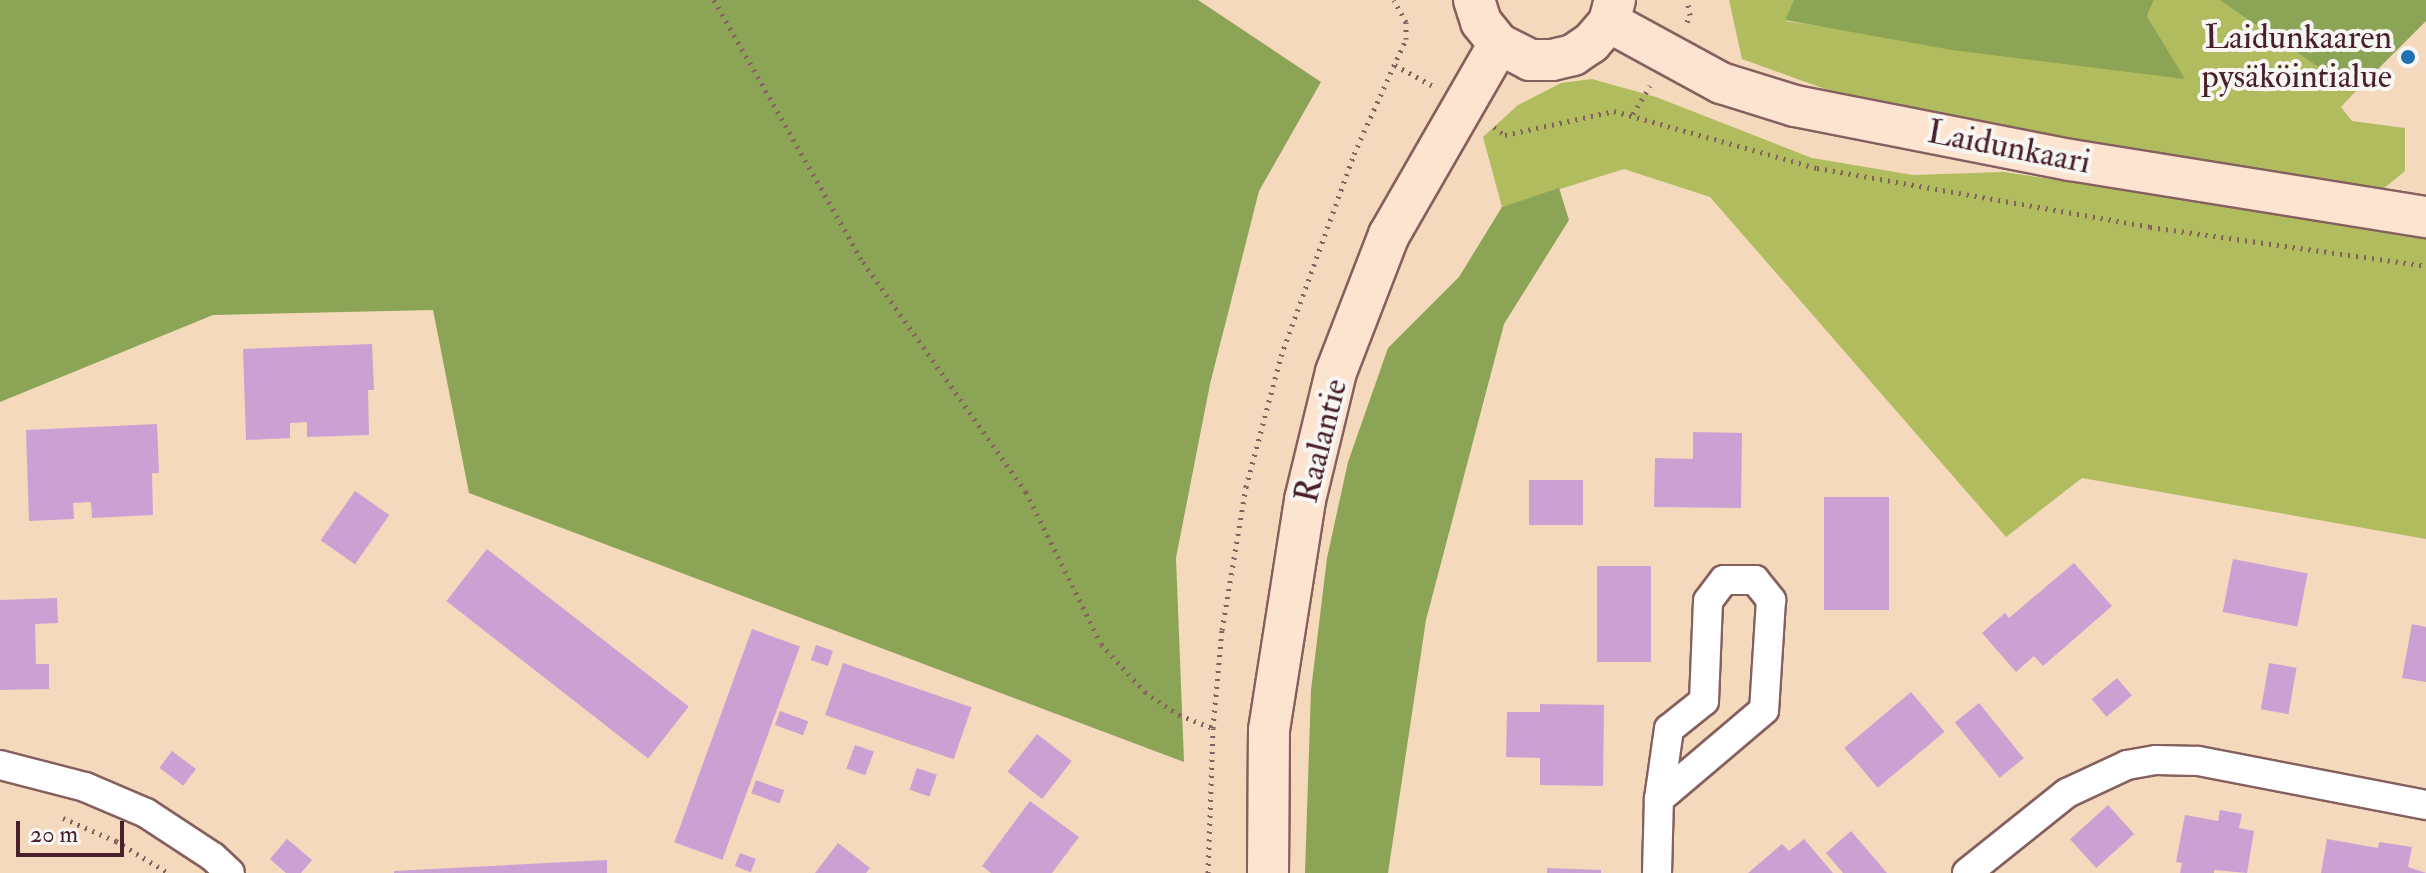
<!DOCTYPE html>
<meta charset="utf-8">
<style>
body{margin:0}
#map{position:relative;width:2426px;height:873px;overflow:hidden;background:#f4d9bc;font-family:"IM FELL Double Pica",serif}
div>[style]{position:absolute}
.green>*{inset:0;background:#b0bc5e}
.forest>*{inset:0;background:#8ca455}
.building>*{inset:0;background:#cda0d4;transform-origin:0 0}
.path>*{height:5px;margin-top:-2.5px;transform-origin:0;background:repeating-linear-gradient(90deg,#86605e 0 2px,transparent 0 8px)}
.roads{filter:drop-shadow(2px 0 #86605e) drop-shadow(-2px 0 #86605e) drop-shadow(0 2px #86605e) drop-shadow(0 -2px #86605e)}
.street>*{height:28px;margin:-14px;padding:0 14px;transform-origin:14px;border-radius:14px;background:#fff}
.secondary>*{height:40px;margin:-20px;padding:0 20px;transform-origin:20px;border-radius:20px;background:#fde4d1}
.dots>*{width:22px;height:22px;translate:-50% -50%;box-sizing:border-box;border:4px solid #f6f6f2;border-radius:50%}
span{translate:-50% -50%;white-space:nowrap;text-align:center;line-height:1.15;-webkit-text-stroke:8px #f6f6f2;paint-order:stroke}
.poi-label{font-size:34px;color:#4a1f2b}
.right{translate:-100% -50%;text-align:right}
.street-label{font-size:34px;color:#4a1f2b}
.scale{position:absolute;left:16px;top:821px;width:108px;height:36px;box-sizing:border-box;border:4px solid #4a1f2b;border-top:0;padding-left:10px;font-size:24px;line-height:28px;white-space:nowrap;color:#4a1f2b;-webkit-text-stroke:6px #f6f6f2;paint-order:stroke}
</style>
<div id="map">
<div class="green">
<div style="clip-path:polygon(1729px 0,1794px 0,1785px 21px,2184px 78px,2147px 16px,2154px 0,2219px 0,2355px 92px,2341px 107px,2352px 121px,2405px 128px,2405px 171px,2383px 189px,2065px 138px,1825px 89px,1742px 59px)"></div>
<div style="clip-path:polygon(1592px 79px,1656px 97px,1812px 158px,1913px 175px,2004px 172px,2426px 237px,2426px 539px,2082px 478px,2006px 537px,1710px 197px,1624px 169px,1502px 207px,1483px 137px,1518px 105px,1561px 83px)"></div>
</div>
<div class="forest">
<div style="clip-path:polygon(0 0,1198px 0,1321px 82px,1259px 191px,1210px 384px,1176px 558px,1184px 762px,469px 493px,433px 310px,213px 315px,0 402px)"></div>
<div style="clip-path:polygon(1794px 0,2154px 0,2147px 16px,2185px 79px,1952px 50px,1785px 20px)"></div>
<div style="clip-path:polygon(2219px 0,2426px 0,2426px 21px,2355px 92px)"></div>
<div style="clip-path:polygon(1559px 188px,1569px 220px,1504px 324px,1426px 620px,1388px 873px,1305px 873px,1311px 690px,1327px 558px,1348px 462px,1388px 348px,1459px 277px,1502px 207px)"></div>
</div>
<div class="building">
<div style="clip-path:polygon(372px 344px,374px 390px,368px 390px,369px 435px,307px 437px,307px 422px,290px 423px,290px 438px,246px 440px,243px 349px)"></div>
<div style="clip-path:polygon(157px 424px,159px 473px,152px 473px,153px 515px,92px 518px,91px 502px,73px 503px,74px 519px,29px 521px,26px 430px)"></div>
<div style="clip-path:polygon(1693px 432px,1742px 433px,1741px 508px,1654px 507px,1655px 458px,1693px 459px)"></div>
<div style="left:1529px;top:480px;width:54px;height:45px"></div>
<div style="left:355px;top:491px;width:42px;height:60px;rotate:35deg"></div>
<div style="left:1824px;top:497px;width:65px;height:113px"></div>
<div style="left:487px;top:549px;width:256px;height:66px;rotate:38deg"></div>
<div style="left:2233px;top:559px;width:76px;height:54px;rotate:11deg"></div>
<div style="clip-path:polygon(2074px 563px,2112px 606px,2043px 666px,2034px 656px,2016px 672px,1982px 633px,2005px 613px,2009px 618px)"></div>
<div style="left:1597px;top:566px;width:54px;height:96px"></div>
<div style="clip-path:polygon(57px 598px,58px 623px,35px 624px,36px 664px,49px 664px,49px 689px,0 690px,0 600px)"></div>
<div style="clip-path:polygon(2412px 624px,2426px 627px,2426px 682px,2402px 678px)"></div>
<div style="left:752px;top:629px;width:51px;height:227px;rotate:20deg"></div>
<div style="left:816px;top:645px;width:18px;height:16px;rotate:19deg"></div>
<div style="left:843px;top:663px;width:136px;height:55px;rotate:19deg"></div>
<div style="left:2269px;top:663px;width:28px;height:47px;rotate:10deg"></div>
<div style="left:2117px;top:678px;width:23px;height:33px;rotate:50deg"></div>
<div style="left:1911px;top:692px;width:52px;height:87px;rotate:50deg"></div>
<div style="left:1979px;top:703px;width:71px;height:31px;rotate:51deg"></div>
<div style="clip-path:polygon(1540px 704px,1604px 705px,1603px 786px,1540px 785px,1540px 758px,1506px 757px,1507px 712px,1540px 712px)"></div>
<div style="left:780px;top:711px;width:30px;height:15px;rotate:20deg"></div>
<div style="left:1037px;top:734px;width:44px;height:48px;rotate:38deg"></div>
<div style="left:855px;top:745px;width:20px;height:25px;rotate:20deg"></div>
<div style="left:172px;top:751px;width:30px;height:21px;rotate:37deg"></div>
<div style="left:917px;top:768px;width:21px;height:23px;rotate:19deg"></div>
<div style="left:756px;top:780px;width:30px;height:14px;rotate:20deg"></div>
<div style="clip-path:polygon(1030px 801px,1079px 837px,1052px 873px,991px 873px,982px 866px)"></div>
<div style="left:2108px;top:805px;width:39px;height:51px;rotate:48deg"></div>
<div style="clip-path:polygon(2220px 810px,2242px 814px,2239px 828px,2254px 831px,2247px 873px,2214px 870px,2214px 873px,2180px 873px,2182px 863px,2176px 862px,2185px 815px,2218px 821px)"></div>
<div style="clip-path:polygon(1851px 831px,1887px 873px,1843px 873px,1826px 853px)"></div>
<div style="clip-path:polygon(287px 839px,312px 860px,301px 873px,286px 873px,270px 859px)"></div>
<div style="clip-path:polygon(1804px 839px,1833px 873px,1748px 873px,1782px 844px,1789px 851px)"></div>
<div style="clip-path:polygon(2327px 839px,2378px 848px,2379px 842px,2412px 847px,2408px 867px,2426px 873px,2321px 873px)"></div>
<div style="clip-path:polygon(838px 843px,870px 868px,866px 873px,815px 873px)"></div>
<div style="left:740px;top:853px;width:17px;height:14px;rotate:21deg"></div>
<div style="clip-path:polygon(607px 860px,607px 873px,394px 873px,394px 871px)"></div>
<div style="clip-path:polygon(1547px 868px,1601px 870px,1601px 873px,1547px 873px)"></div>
</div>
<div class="path">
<div style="left:714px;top:0;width:301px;rotate:60.4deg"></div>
<div style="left:863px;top:262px;width:282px;rotate:54.7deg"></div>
<div style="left:1026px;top:492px;width:169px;rotate:63.7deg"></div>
<div style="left:1101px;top:644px;width:65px;rotate:47.5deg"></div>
<div style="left:1145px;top:692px;width:41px;rotate:34.1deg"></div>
<div style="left:1179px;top:715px;width:36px;rotate:21deg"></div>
<div style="left:1687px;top:22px;width:8px;rotate:-67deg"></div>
<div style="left:1690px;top:15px;width:15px;rotate:-101deg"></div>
<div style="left:1395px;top:65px;width:43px;rotate:28.9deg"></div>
<div style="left:1633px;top:114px;width:33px;rotate:-59deg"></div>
<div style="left:1494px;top:127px;width:14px;rotate:36deg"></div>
<div style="left:1505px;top:135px;width:112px;rotate:-12.4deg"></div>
<div style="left:1614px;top:111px;width:211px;rotate:15.7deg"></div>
<div style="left:1817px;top:168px;width:338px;rotate:10deg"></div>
<div style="left:2150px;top:227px;width:279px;rotate:8deg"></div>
<div style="left:63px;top:818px;width:58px;rotate:23.5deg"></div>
<div style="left:116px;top:841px;width:61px;rotate:31.6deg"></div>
<div style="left:1208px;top:873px;width:145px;rotate:-88deg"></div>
<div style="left:1213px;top:728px;width:98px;rotate:-84.8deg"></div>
<div style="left:1222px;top:630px;width:145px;rotate:-80.5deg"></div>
<div style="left:1246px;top:487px;width:136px;rotate:-75deg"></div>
<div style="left:1281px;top:356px;width:215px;rotate:-70.1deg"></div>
<div style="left:1354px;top:154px;width:126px;rotate:-65.7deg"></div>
<div style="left:1406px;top:39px;width:17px;rotate:-90deg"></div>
<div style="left:1406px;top:22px;width:25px;rotate:-119deg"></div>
</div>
<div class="roads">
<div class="street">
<div style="left:0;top:765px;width:88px;rotate:14.5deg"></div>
<div style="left:85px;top:787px;width:66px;rotate:23.1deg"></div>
<div style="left:146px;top:813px;width:80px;rotate:33.3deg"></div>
<div style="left:213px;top:857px;width:23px;rotate:43deg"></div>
<div style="left:1657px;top:873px;width:74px;rotate:-88.5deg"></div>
<div style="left:1659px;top:799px;width:71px;rotate:-81.9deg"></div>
<div style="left:1669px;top:729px;width:45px;rotate:-38.7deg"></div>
<div style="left:1704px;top:701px;width:100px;rotate:-87.7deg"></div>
<div style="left:1708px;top:601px;width:26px;rotate:-53deg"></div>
<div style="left:1724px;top:580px;width:31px"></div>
<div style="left:1755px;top:580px;width:26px;rotate:51deg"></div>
<div style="left:1771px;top:600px;width:110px;rotate:93.6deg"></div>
<div style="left:1764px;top:710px;width:138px;rotate:139.7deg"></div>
<div style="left:1967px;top:873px;width:128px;rotate:-38.7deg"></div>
<div style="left:2067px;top:793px;width:66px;rotate:-25deg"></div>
<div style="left:2127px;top:765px;width:29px;rotate:-10deg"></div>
<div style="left:2156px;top:760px;width:42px;rotate:1.4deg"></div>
<div style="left:2198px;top:761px;width:232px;rotate:10.9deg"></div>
</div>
<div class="secondary">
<div style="left:1474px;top:0;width:23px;rotate:72deg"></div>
<div style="left:1481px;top:22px;width:28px;rotate:51deg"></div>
<div style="left:1499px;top:44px;width:35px;rotate:27deg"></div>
<div style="left:1530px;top:60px;width:22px"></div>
<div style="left:1552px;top:60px;width:22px;rotate:-13deg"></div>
<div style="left:1573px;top:55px;width:22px;rotate:-34deg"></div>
<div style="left:1591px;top:43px;width:28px;rotate:-49deg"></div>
<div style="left:1609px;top:22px;width:23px;rotate:-75deg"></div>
<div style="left:1609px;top:22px;width:128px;rotate:28.6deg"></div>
<div style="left:1721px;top:83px;width:77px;rotate:17.3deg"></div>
<div style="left:1795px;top:106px;width:280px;rotate:11.1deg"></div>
<div style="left:2070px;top:160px;width:361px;rotate:9.1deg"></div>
<div style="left:1268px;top:873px;width:143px;rotate:-89.6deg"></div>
<div style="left:1269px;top:730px;width:233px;rotate:-81.1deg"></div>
<div style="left:1305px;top:500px;width:132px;rotate:-76.4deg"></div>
<div style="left:1336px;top:372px;width:147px;rotate:-68.9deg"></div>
<div style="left:1389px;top:235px;width:220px;rotate:-60.1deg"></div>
</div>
</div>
<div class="dots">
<div style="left:2408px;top:57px;background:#1f6fb2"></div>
</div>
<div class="poi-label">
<span class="right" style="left:2392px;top:57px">Laidunkaaren<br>pysäköintialue</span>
</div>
<div class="street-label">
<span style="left:2009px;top:147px;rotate:11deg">Laidunkaari</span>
<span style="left:1321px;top:441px;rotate:-76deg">Raalantie</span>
</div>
<div class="scale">20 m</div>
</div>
